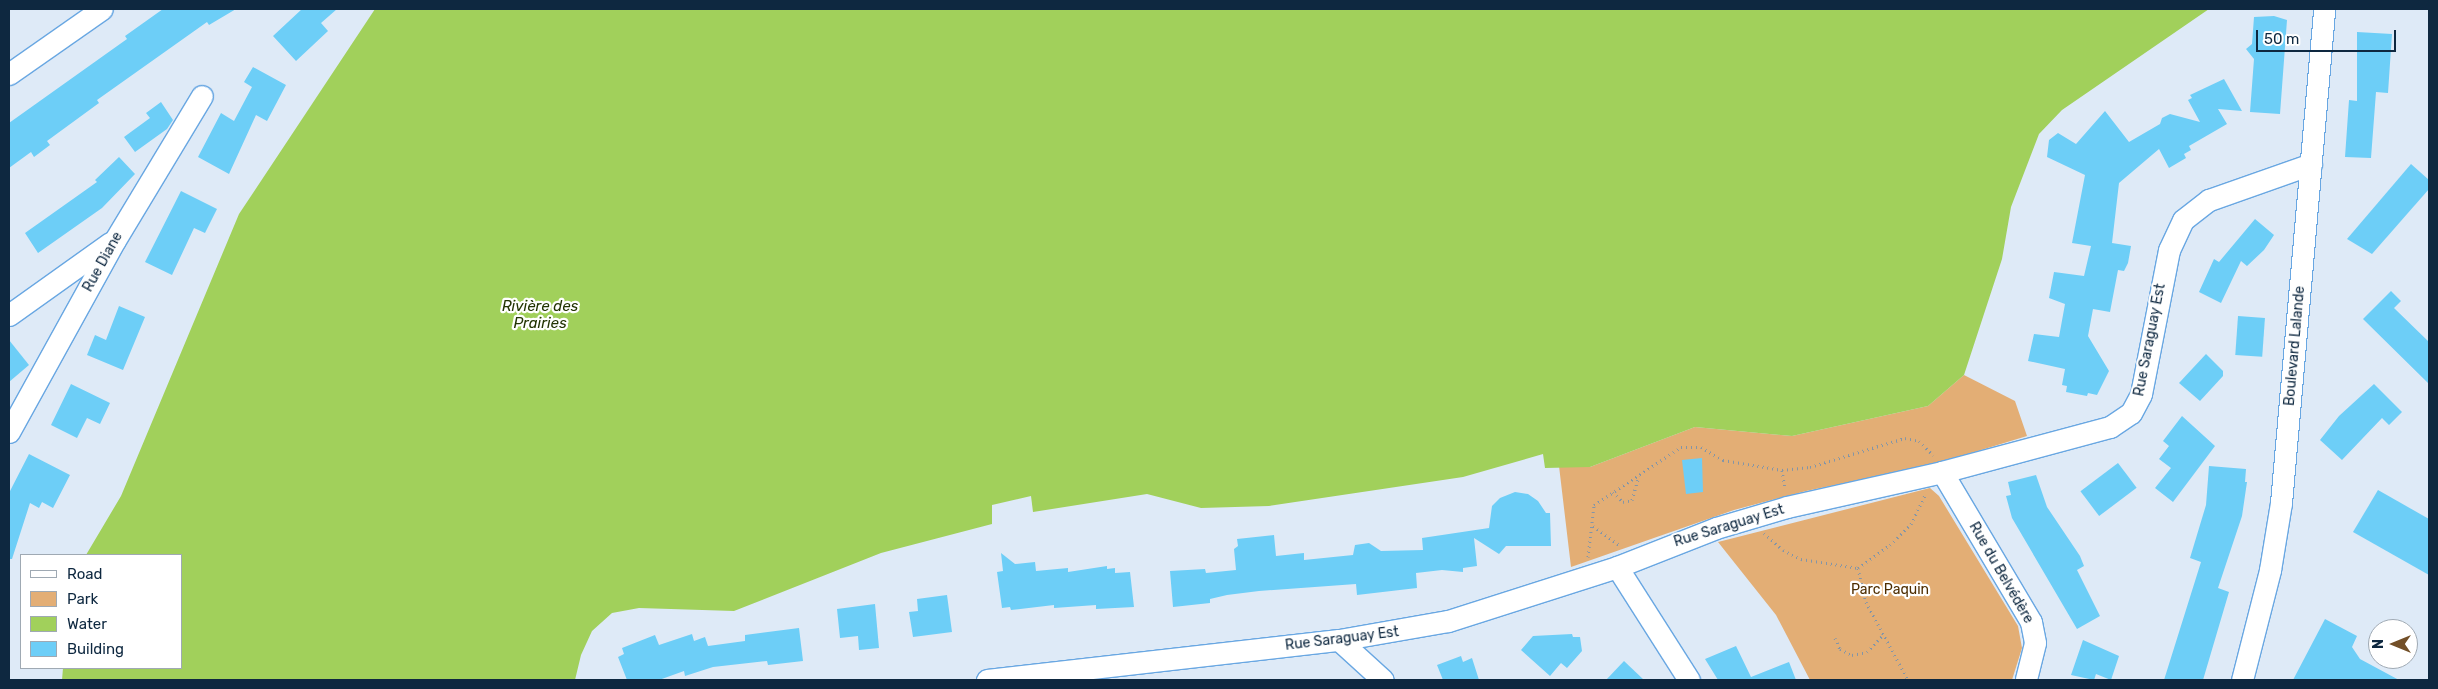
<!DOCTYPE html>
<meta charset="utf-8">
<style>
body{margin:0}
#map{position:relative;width:2438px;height:689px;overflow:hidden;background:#deeaf7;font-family:Rubik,sans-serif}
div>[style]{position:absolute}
.green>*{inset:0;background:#e3ae75}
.water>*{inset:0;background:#a1d05b}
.building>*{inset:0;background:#6dcef7;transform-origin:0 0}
.path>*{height:3px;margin-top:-1.5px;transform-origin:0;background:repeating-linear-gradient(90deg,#8395a7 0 1px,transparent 0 5px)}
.roads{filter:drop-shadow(1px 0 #69a7e2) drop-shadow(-1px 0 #69a7e2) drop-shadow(0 1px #69a7e2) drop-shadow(0 -1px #69a7e2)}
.street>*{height:21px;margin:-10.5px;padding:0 10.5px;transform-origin:10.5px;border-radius:10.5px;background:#fff}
span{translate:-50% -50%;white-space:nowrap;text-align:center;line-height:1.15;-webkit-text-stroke:4.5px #fff;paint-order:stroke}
.street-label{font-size:14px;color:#0e2840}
.park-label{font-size:14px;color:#4e2d00}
.water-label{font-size:15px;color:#223403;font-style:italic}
.frame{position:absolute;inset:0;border:10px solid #0e2840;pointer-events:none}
.legend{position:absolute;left:20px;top:554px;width:162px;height:115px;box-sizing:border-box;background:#fff;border:1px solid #9fa9b3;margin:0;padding:6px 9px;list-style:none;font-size:15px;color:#0e2840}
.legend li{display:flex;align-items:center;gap:10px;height:25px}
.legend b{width:25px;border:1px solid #9fa9b3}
.north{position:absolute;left:2368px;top:619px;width:50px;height:50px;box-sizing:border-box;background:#fff;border:1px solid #9fa9b3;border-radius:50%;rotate:270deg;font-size:14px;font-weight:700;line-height:20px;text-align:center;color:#0e2840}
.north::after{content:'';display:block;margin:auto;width:18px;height:22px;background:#724f28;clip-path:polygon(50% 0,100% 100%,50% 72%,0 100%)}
.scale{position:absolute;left:2256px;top:30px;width:140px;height:22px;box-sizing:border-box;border:2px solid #0e2840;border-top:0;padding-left:6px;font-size:15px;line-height:18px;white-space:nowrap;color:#0e2840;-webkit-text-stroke:4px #fff;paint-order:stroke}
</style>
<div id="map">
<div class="green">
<div style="clip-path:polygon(1964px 375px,2015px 401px,2027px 436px,1932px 465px,1806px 491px,1734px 510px,1571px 567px,1559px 466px,1590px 467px,1695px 427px,1792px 436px,1928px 406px)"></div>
<div style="clip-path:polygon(1930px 488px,1939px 496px,2018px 626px,2022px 648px,2012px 680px,1810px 680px,1776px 615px,1718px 542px)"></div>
</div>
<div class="water">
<div style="clip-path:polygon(375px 9px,2209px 9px,2062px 110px,2039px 134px,2011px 207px,2002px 259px,1964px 375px,1928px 406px,1792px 436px,1695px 427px,1590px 467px,1545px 468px,1543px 454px,1463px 477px,1269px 506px,1201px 508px,1147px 494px,1033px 512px,1031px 496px,992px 505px,992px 524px,881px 553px,734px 611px,639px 608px,612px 613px,592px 631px,581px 655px,575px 680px,62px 680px,63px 668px,181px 668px,181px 555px,86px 555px,121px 496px,239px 214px)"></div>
</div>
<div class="building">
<div style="clip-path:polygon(163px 9px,236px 9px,209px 25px,207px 22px,97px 100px,99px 103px,47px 141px,50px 145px,34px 157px,31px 152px,9px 168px,9px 123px,127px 39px,125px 36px)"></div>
<div style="clip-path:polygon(302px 9px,337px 9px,321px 23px,328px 31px,296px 61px,273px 36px)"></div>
<div style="clip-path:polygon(2274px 16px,2287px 20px,2280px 114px,2250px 112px,2254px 59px,2246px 49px,2252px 44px,2254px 17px)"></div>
<div style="clip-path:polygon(2357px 32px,2392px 34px,2388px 93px,2376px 92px,2371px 158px,2345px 157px,2349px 100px,2357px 101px)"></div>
<div style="clip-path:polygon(253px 67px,286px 85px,267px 121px,256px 115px,229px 174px,198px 157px,221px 113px,234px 121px,252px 87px,244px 82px)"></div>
<div style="clip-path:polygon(2224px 79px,2242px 111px,2218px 109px,2227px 124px,2189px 146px,2191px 150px,2184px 154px,2186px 158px,2169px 168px,2159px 149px,2119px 183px,2112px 243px,2131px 246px,2128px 263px,2124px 271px,2118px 270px,2110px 312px,2093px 309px,2088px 336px,2109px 371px,2097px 395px,2088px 393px,2087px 396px,2066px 392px,2067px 386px,2062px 385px,2065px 369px,2028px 361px,2034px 334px,2059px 337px,2065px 304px,2049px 298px,2054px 272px,2084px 276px,2091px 246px,2072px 243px,2085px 175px,2047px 157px,2049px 140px,2058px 133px,2076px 144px,2105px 111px,2129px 142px,2160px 124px,2162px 118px,2170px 114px,2200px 122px,2188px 100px,2192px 98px,2190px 95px)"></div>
<div style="clip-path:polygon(161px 102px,173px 120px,167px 129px,135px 152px,124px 137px,150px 118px,146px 113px)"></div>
<div style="clip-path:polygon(119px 157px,135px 174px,102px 208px,38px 253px,25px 233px,97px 182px,95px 180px)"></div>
<div style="clip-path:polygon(2411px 164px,2429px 180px,2429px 189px,2372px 254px,2347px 239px)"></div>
<div style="clip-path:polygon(181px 191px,217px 209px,205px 233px,194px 228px,172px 275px,145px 262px)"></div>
<div style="clip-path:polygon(2255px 219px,2274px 235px,2264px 250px,2247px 266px,2241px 261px,2221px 303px,2199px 292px,2214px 259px,2219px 262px)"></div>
<div style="clip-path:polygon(2391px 291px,2401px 301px,2394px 308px,2429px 342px,2429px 384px,2363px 319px)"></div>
<div style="clip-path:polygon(119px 306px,145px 317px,123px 370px,87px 355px,95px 335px,106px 340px)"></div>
<div style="left:2238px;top:316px;width:27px;height:39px;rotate:4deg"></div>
<div style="clip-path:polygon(9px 340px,29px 365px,9px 382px)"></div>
<div style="clip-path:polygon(2206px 354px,2223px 371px,2223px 376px,2200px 401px,2179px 383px)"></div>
<div style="clip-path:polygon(71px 384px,110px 403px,100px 424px,87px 418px,77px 438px,51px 425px)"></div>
<div style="clip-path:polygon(2374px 384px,2402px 412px,2389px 425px,2382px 418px,2342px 460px,2320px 440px,2339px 416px)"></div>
<div style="clip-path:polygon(2182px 416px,2215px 446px,2173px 502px,2155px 488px,2171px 468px,2159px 459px,2169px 446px,2163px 441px)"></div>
<div style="clip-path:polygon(29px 454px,70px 475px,53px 508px,42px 502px,39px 508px,30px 503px,12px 559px,9px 559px,9px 493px)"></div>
<div style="clip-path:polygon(1702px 458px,1703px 492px,1686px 494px,1682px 460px)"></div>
<div style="left:2118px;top:463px;width:31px;height:47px;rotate:53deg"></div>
<div style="clip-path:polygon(2209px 466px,2246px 469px,2245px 482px,2247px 482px,2242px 516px,2218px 588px,2229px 592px,2203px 680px,2164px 680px,2201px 562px,2190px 558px,2206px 505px)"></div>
<div style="clip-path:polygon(2036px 475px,2047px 507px,2080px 556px,2084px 566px,2077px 570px,2100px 616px,2077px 629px,2012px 518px,2006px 496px,2011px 495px,2008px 482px)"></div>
<div style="clip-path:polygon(2378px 490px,2429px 519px,2429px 575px,2353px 532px)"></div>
<div style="clip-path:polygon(1515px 492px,1528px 494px,1538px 501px,1546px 513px,1550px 513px,1551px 546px,1506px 546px,1499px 554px,1474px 538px,1477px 566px,1463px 568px,1463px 572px,1442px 570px,1416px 573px,1417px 588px,1357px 595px,1356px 584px,1259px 591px,1227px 595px,1210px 599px,1210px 603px,1173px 607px,1170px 571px,1205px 569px,1206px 573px,1236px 570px,1234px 549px,1238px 546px,1237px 539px,1274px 535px,1276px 556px,1304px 553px,1304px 560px,1353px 555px,1355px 545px,1369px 543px,1381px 551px,1423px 550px,1422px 538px,1489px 528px,1492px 506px,1500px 498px)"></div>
<div style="clip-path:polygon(1001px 553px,1015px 564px,1035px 562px,1036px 571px,1068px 568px,1068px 572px,1107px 566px,1107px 569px,1115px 568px,1115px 573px,1130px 572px,1134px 607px,1096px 609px,1096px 605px,1054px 608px,1054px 605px,1011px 610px,1010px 607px,1002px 608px,997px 572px,1003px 571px)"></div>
<div style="clip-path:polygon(947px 595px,952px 632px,913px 637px,909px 612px,918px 611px,917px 599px)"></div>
<div style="clip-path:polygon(875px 604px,879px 648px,859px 650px,858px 636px,840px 638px,837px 609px)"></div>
<div style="clip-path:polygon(2325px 619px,2357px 636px,2352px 647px,2360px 659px,2399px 680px,2293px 680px)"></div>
<div style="clip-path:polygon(799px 628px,803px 661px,768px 665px,767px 661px,713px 667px,685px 676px,684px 671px,659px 680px,627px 680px,618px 657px,624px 654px,622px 648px,655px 635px,659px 645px,692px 634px,694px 641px,705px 637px,708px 646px,745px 641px,745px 635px)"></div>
<div style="clip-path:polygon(1572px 634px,1573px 637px,1580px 637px,1582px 651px,1567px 668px,1561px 663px,1550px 676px,1521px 650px,1533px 636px)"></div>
<div style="clip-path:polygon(2083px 640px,2119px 656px,2111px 680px,2096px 674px,2094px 680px,2071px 675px)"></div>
<div style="clip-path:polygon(1736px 646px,1751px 677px,1789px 662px,1796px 680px,1718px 680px,1705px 659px)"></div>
<div style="clip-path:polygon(1461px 656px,1463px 662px,1472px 658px,1479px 680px,1443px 680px,1437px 665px)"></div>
<div style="clip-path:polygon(1624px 661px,1644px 680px,1606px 680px)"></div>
</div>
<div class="path">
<div style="left:1782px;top:470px;width:19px;rotate:81deg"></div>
<div style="left:1613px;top:492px;width:14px;rotate:45deg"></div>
<div style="left:1623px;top:502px;width:9px;rotate:-13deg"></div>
<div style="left:1632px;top:500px;width:25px;rotate:-74deg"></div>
<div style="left:1593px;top:526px;width:32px;rotate:36deg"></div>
<div style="left:1764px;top:533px;width:25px;rotate:42deg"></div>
<div style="left:1783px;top:550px;width:20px;rotate:27deg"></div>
<div style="left:1801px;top:559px;width:58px;rotate:9deg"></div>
<div style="left:1858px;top:568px;width:35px;rotate:77deg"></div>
<div style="left:1866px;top:602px;width:89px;rotate:61.7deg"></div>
<div style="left:1588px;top:557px;width:52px;rotate:-83.4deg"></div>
<div style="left:1594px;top:505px;width:105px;rotate:-33.7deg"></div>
<div style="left:1681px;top:447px;width:20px"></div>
<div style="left:1701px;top:447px;width:26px;rotate:31deg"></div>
<div style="left:1723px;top:460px;width:60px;rotate:9.6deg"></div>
<div style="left:1782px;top:470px;width:28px;rotate:-6deg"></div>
<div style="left:1810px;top:467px;width:99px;rotate:-17deg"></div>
<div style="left:1905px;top:438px;width:14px;rotate:12deg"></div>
<div style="left:1919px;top:441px;width:20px;rotate:45deg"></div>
<div style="left:1858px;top:568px;width:39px;rotate:-36deg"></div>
<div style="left:1890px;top:545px;width:30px;rotate:-45deg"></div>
<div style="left:1911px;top:524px;width:32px;rotate:-64deg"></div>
<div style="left:1835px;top:638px;width:12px;rotate:66deg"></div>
<div style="left:1840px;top:649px;width:13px;rotate:27deg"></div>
<div style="left:1852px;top:655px;width:15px;rotate:-11deg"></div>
<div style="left:1867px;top:652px;width:22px;rotate:-47deg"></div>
</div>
<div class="roads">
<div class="street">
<div style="left:9px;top:74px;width:113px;rotate:-35deg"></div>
<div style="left:9px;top:315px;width:124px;rotate:-35.5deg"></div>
<div style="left:9px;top:432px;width:219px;rotate:-61.1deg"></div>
<div style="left:115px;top:240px;width:168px;rotate:-58.9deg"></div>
<div style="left:1942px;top:472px;width:174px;rotate:59.3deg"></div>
<div style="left:2031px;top:622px;width:21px;rotate:79deg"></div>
<div style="left:2035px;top:643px;width:38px;rotate:104deg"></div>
<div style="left:1617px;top:567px;width:134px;rotate:57.5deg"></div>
<div style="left:1339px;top:640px;width:59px;rotate:42.3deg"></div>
<div style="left:987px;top:680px;width:354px;rotate:-6.5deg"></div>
<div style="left:1339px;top:640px;width:111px;rotate:-9.9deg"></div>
<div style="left:1448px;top:621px;width:177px;rotate:-17.7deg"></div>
<div style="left:1617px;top:567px;width:106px;rotate:-21.5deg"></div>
<div style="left:1716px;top:528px;width:74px;rotate:-16.5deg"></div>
<div style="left:1787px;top:507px;width:159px;rotate:-12.7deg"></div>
<div style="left:1942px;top:472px;width:174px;rotate:-15deg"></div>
<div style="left:2110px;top:427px;width:25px;rotate:-34deg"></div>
<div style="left:2131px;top:413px;width:21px;rotate:-62deg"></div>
<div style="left:2141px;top:394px;width:147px;rotate:-79deg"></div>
<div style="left:2169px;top:250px;width:33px;rotate:-65deg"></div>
<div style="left:2183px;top:220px;width:33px;rotate:-38deg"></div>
<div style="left:2209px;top:200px;width:108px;rotate:-19.4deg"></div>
<div style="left:2242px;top:680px;width:114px;rotate:-75.7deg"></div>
<div style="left:2270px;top:570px;width:68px;rotate:-80.7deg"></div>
<div style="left:2281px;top:503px;width:496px;rotate:-85deg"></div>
</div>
</div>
<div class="street-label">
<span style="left:103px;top:262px;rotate:-61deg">Rue Diane</span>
<span style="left:2150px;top:340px;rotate:-79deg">Rue Saraguay Est</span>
<span style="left:2295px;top:346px;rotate:-85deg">Boulevard Lalande</span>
<span style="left:1729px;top:526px;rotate:-17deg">Rue Saraguay Est</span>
<span style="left:2001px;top:573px;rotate:60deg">Rue du Belvédère</span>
<span style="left:1342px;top:639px;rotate:-7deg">Rue Saraguay Est</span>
</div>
<div class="park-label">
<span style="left:1890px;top:590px">Parc Paquin</span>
</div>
<div class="water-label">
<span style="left:540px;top:315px">Rivière des<br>Prairies</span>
</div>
<div class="frame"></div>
<ul class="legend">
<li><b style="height:6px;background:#fff"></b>Road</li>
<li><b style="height:14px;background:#e3ae75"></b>Park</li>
<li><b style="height:14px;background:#a1d05b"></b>Water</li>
<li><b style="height:14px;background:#6dcef7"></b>Building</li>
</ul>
<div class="north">N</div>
<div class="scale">50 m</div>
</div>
